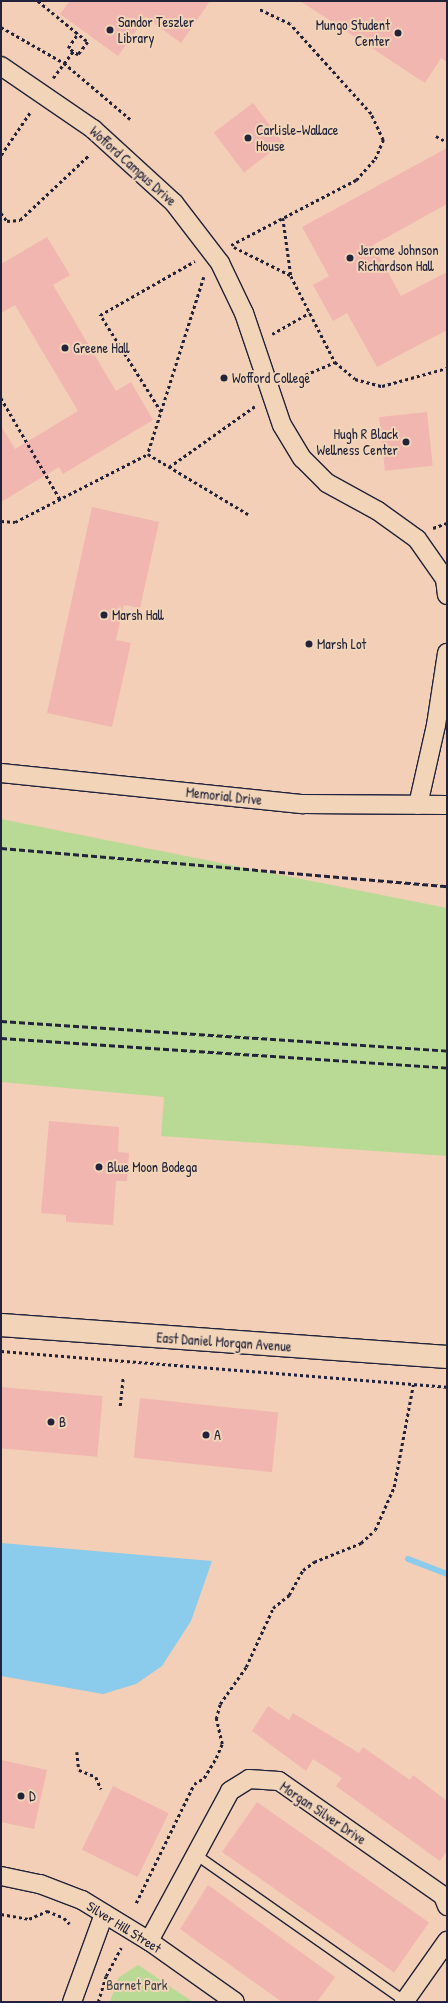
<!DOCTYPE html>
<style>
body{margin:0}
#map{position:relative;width:448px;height:2003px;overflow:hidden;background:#f2cfb6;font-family:"Patrick Hand",sans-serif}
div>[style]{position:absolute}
.green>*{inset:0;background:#b9da94}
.water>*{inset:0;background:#8bcbec}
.stream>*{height:6px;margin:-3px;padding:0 3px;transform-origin:3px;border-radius:3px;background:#8bcbec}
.building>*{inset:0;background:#f1b6b0;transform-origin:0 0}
.path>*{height:2.5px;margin-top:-1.25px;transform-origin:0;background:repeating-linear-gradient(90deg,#22223b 0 3px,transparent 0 6px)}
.roads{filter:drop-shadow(1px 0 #22223b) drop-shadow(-1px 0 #22223b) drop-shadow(0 1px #22223b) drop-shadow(0 -1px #22223b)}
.lane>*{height:9px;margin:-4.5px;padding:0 4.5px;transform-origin:4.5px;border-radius:4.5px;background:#f2d5b8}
.street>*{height:18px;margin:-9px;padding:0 9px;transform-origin:9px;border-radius:9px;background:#f2d5b8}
.secondary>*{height:22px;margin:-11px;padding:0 11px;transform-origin:11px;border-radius:11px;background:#f2d5b8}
.rail>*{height:3px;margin-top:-1.5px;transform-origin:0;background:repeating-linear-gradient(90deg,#22223b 0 6px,transparent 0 9px)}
.dots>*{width:11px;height:11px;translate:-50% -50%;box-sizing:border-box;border:2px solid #f2d5b8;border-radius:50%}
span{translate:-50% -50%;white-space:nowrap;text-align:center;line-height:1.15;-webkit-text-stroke:4px #f2d5b8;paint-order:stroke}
.poi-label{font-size:14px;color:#22223b}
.left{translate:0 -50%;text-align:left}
.right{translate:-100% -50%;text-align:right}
.street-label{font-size:14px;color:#22223b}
.park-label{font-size:14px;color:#40474d}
.frame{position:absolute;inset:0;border:2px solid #22223b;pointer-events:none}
</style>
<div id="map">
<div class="green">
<div style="clip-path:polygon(1px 819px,447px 908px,447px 1156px,161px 1136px,164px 1097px,1px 1082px)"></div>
<div style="clip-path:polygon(138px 1965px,193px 2002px,110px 2002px,118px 1978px)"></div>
</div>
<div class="water">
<div style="clip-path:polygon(1px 1543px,212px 1561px,191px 1621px,162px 1666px,136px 1684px,103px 1694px,1px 1676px)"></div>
</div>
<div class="stream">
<div style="left:408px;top:1559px;width:42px;rotate:21deg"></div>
</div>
<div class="building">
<div style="clip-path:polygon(70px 1px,210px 1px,181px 43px,146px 17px,118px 56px,60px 14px)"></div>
<div style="clip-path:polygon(300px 1px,447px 1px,447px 62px,441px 58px,425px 83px)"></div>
<div style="left:253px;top:103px;width:50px;height:49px;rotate:53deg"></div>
<div style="clip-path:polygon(447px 148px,447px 204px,373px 245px,401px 296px,447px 272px,447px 330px,377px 367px,347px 313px,333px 321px,313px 285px,329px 276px,302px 227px)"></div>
<div style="clip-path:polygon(47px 237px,70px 275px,53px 285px,116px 391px,131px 382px,153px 420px,63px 474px,59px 467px,1px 502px,1px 426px,15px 449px,78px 411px,15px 305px,1px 313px,1px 264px)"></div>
<div style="left:427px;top:412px;width:54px;height:48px;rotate:84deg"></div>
<div style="clip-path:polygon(92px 507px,159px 522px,140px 608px,124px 605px,116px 640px,131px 643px,112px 727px,47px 713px)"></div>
<div style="clip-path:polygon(49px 1121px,119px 1127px,118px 1152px,129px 1153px,127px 1181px,116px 1181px,113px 1225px,66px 1222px,66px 1215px,41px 1213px)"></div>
<div style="left:1px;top:1387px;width:102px;height:61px;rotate:5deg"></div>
<div style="left:140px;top:1398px;width:139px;height:60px;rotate:6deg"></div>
<div style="clip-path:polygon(268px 1706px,289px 1720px,293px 1713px,359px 1753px,363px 1747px,410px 1780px,413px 1775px,447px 1801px,447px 1851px,440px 1861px,336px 1786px,342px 1778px,313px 1759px,306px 1771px,252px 1731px)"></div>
<div style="clip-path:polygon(1px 1760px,47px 1770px,34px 1829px,1px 1822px)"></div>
<div style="left:113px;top:1786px;width:62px;height:71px;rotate:26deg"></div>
<div style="left:257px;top:1802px;width:210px;height:61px;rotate:35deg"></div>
<div style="clip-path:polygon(208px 1885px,335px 1977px,317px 2002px,282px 2002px,180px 1929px)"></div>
</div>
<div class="path">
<div style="left:38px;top:1px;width:65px;rotate:39.4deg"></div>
<div style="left:88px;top:42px;width:16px;rotate:128deg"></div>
<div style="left:78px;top:55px;width:12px;rotate:-145deg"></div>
<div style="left:68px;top:48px;width:18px;rotate:-56deg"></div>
<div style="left:1px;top:27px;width:73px;rotate:29.7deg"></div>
<div style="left:64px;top:63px;width:87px;rotate:40.3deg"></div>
<div style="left:53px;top:78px;width:34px;rotate:-53deg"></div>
<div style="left:436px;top:136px;width:13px;rotate:29deg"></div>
<div style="left:1px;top:155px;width:53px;rotate:-55.7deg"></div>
<div style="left:1px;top:213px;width:10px;rotate:53deg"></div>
<div style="left:7px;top:221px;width:13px;rotate:-4deg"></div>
<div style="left:20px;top:220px;width:96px;rotate:-43.3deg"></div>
<div style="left:283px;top:218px;width:59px;rotate:82.1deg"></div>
<div style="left:291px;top:276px;width:97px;rotate:62.9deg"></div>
<div style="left:335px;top:362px;width:26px;rotate:40deg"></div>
<div style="left:355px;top:379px;width:28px;rotate:15deg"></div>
<div style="left:382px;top:386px;width:67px;rotate:-15.5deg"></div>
<div style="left:231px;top:245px;width:141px;rotate:-27.5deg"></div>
<div style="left:356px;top:180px;width:28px;rotate:-48deg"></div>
<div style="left:375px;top:159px;width:21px;rotate:-67deg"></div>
<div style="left:383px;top:140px;width:29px;rotate:-115deg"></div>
<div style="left:371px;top:114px;width:121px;rotate:-132deg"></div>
<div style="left:290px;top:24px;width:35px;rotate:-155deg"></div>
<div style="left:234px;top:247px;width:63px;rotate:26.6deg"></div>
<div style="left:204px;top:277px;width:186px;rotate:107.6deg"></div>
<div style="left:148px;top:454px;width:117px;rotate:31deg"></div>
<div style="left:272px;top:334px;width:43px;rotate:-29.6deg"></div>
<div style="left:289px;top:382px;width:50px;rotate:-23.5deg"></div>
<div style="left:1px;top:398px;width:117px;rotate:59.7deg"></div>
<div style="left:161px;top:412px;width:115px;rotate:-122.2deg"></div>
<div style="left:100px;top:315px;width:109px;rotate:-29.6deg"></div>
<div style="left:169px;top:467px;width:105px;rotate:-35.3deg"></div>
<div style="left:1px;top:521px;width:14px;rotate:4deg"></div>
<div style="left:15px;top:522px;width:149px;rotate:-27.1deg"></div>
<div style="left:433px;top:528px;width:15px;rotate:-20deg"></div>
<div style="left:1px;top:1351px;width:447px;rotate:4.6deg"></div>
<div style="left:120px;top:1406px;width:28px;rotate:-84deg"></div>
<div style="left:77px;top:1752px;width:18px;rotate:84deg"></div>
<div style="left:79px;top:1770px;width:18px;rotate:22deg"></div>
<div style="left:96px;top:1777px;width:13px;rotate:67deg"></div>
<div style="left:136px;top:1903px;width:132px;rotate:-64deg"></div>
<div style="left:194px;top:1784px;width:12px;rotate:-31deg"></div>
<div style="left:204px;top:1778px;width:23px;rotate:-59deg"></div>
<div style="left:216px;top:1758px;width:15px;rotate:-67deg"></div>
<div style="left:222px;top:1744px;width:26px;rotate:-103deg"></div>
<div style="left:216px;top:1719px;width:16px;rotate:-75deg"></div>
<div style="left:220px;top:1704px;width:45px;rotate:-54.9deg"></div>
<div style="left:246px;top:1667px;width:65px;rotate:-65.4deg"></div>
<div style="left:273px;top:1608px;width:21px;rotate:-39deg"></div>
<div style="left:289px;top:1595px;width:29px;rotate:-61deg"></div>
<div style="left:303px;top:1570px;width:14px;rotate:-36deg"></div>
<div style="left:314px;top:1562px;width:51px;rotate:-22deg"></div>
<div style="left:361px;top:1543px;width:19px;rotate:-43deg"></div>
<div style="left:375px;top:1530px;width:47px;rotate:-66.2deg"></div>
<div style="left:394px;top:1487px;width:104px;rotate:-79.4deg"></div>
<div style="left:1px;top:1914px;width:28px;rotate:10deg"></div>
<div style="left:29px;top:1919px;width:20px;rotate:-24deg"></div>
<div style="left:47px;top:1911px;width:18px;rotate:22deg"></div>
<div style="left:64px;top:1918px;width:8px;rotate:45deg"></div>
<div style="left:98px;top:2002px;width:27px;rotate:-73deg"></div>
<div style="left:106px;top:1976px;width:32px;rotate:-62deg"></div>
</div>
<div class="roads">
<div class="lane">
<div style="left:195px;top:1854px;width:256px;rotate:35deg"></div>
</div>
<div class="street">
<div style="left:1px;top:66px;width:112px;rotate:34.4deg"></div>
<div style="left:93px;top:129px;width:110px;rotate:42.4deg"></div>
<div style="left:174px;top:203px;width:76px;rotate:52.5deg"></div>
<div style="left:220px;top:263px;width:55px;rotate:64.4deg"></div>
<div style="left:244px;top:313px;width:118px;rotate:71.3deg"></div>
<div style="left:282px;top:425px;width:39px;rotate:59deg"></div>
<div style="left:302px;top:458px;width:35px;rotate:45deg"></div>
<div style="left:327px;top:483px;width:58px;rotate:28.8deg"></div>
<div style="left:378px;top:511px;width:48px;rotate:35.7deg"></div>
<div style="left:417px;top:539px;width:49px;rotate:55deg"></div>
<div style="left:445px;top:579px;width:16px;rotate:83deg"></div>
<div style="left:1px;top:773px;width:304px;rotate:5.9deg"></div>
<div style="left:303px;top:804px;width:144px;rotate:0.4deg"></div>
<div style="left:418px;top:805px;width:82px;rotate:-77.3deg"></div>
<div style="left:436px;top:725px;width:73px;rotate:-81.3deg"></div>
<div style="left:1px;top:1876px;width:40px;rotate:12deg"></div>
<div style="left:40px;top:1884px;width:45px;rotate:20.9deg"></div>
<div style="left:82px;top:1900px;width:79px;rotate:31.5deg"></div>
<div style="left:149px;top:1941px;width:105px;rotate:35.3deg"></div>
<div style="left:149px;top:1941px;width:170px;rotate:-61.6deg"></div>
<div style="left:230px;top:1791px;width:22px;rotate:-32deg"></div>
<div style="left:249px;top:1779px;width:30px;rotate:4deg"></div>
<div style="left:279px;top:1781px;width:200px;rotate:35deg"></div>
<div style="left:443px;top:1896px;width:11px;rotate:68deg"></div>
<div style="left:72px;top:2002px;width:94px;rotate:-70deg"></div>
<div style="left:404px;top:2002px;width:75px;rotate:-54.8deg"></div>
</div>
<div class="secondary">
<div style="left:1px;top:1325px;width:447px;rotate:4.1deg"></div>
</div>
</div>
<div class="rail">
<div style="left:1px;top:848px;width:448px;rotate:4.9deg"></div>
<div style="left:1px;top:1021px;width:447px;rotate:3.8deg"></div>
<div style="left:1px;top:1038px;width:447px;rotate:3.8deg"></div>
</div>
<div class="dots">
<div style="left:110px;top:30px;background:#22223b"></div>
<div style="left:398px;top:33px;background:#22223b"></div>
<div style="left:248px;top:138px;background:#22223b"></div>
<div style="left:350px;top:258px;background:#22223b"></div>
<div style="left:65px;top:348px;background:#22223b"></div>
<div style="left:224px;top:378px;background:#22223b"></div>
<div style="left:406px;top:442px;background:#22223b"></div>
<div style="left:104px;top:615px;background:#22223b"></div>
<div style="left:309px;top:644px;background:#22223b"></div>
<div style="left:99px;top:1167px;background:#22223b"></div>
<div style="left:51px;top:1422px;background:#22223b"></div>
<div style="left:206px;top:1435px;background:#22223b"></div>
<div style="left:21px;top:1796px;background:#22223b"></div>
</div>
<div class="poi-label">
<span class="left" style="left:118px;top:30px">Sandor Teszler<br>Library</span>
<span class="right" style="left:390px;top:33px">Mungo Student<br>Center</span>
<span class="left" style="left:256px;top:138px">Carlisle-Wallace<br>House</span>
<span class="left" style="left:358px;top:258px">Jerome Johnson<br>Richardson Hall</span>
<span class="left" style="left:73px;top:348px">Greene Hall</span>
<span class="left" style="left:232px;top:378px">Wofford College</span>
<span class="right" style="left:398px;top:442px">Hugh R Black<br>Wellness Center</span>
<span class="left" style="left:112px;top:615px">Marsh Hall</span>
<span class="left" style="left:317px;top:644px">Marsh Lot</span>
<span class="left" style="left:107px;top:1167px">Blue Moon Bodega</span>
<span class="left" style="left:59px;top:1422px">B</span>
<span class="left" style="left:214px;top:1435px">A</span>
<span class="left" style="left:29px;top:1796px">D</span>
</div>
<div class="street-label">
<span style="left:133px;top:166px;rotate:42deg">Wofford Campus Drive</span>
<span style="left:224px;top:796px;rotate:6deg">Memorial Drive</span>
<span style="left:224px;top:1342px;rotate:4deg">East Daniel Morgan Avenue</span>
<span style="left:323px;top:1813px;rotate:34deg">Morgan Silver Drive</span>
<span style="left:124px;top:1927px;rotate:32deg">Silver Hill Street</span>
</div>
<div class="park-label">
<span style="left:137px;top:1985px">Barnet Park</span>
</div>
<div class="frame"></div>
</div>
